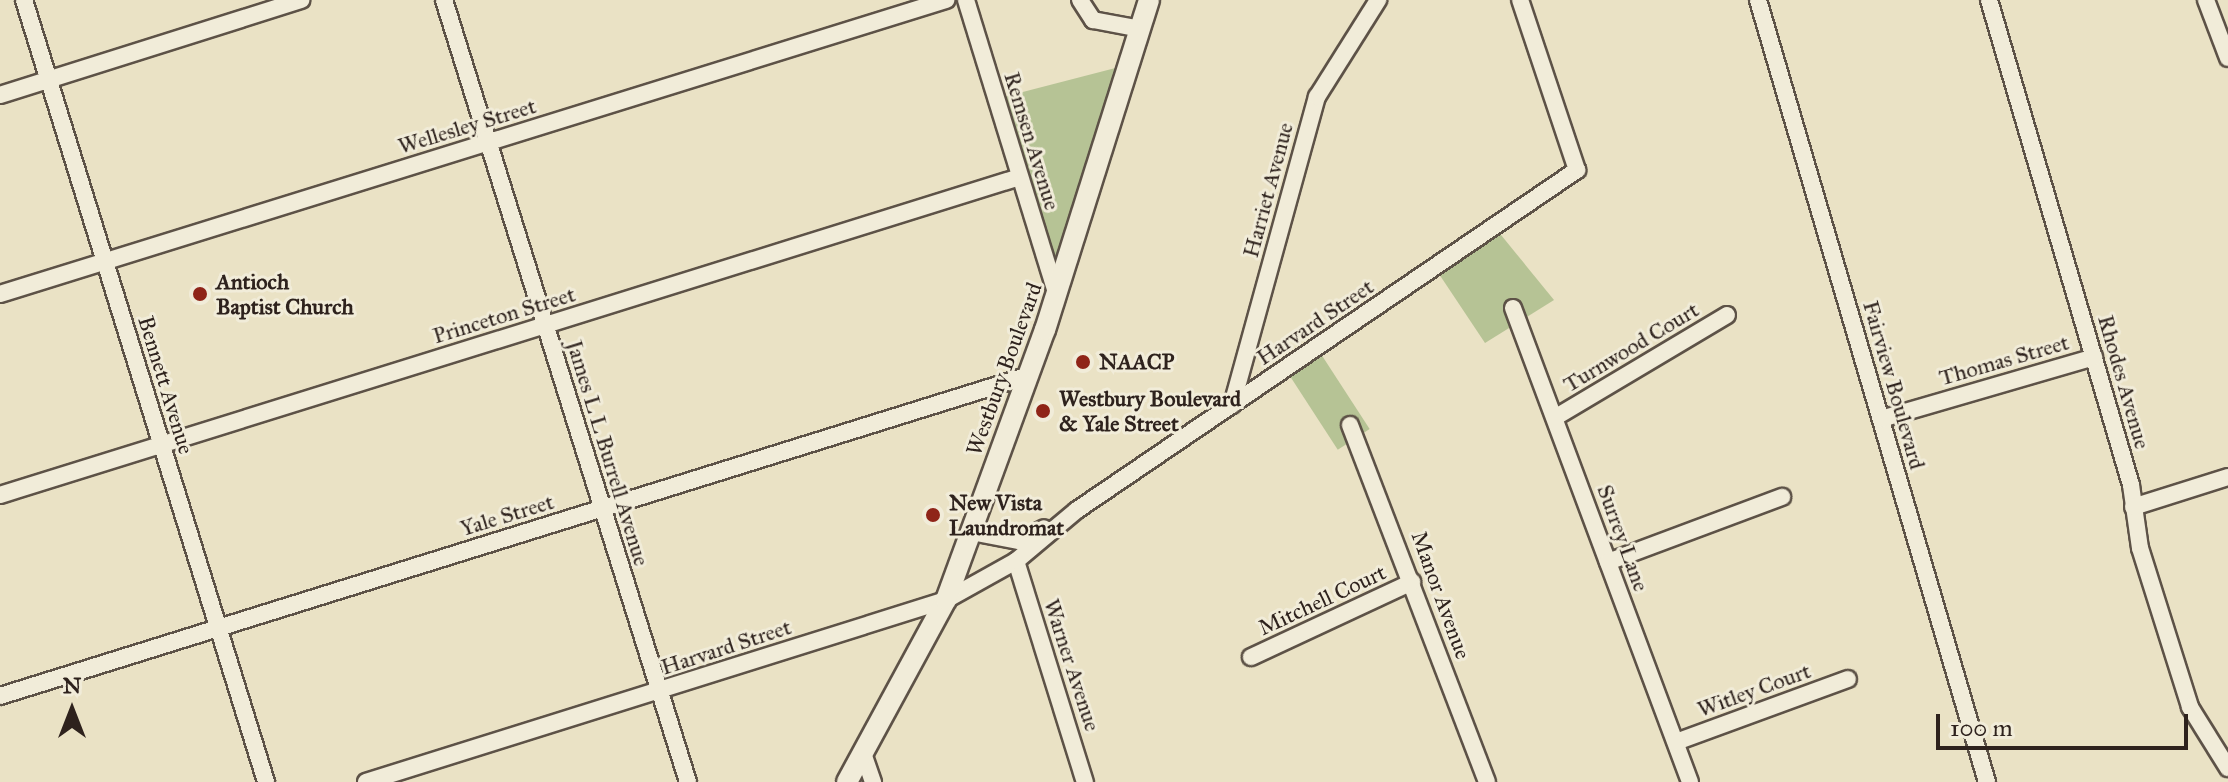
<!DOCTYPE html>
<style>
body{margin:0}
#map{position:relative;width:2228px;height:782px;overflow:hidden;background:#eae2c5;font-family:"IM FELL Great Primer",serif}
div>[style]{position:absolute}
.green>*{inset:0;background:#b6c395;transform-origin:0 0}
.roads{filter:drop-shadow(2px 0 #5d5247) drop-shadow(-2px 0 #5d5247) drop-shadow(0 2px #5d5247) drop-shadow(0 -2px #5d5247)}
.minor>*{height:16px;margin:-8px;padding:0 8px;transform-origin:8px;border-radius:8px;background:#f1ecd9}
.tertiary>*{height:20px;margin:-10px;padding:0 10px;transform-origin:10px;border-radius:10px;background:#f1ecd9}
.dots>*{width:22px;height:22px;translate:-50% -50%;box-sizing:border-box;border:4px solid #f1ecd9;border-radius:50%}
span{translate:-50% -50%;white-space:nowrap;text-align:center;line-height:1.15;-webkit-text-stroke:6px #f1ecd9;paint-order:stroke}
.street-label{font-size:22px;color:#2e221d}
.poi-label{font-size:22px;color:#2e221d;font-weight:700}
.left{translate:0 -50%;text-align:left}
.north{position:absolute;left:32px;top:670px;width:80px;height:80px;-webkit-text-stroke:6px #f1ecd9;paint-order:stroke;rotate:0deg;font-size:22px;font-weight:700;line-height:32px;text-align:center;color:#2e221d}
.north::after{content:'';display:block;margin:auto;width:28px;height:36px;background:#2e221d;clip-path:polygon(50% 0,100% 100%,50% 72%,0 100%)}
.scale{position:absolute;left:1936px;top:714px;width:252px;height:36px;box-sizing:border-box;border:4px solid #2e221d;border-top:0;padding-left:10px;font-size:24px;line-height:28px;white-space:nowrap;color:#2e221d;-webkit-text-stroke:6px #f1ecd9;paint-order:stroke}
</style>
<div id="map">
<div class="green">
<div style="clip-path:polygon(1127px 65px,1057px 295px,996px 99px)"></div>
<div style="clip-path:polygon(1497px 230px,1554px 300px,1485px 343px,1437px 271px)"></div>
<div style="left:1319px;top:351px;width:93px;height:38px;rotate:57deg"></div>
</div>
<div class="roads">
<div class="minor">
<div style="left:24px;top:0;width:819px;rotate:72.8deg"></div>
<div style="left:444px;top:0;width:819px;rotate:72.67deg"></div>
<div style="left:966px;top:0;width:309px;rotate:72.9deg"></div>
<div style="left:1080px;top:0;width:24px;rotate:57deg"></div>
<div style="left:1093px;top:20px;width:44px;rotate:10.5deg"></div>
<div style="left:1758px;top:0;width:815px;rotate:73.68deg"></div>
<div style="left:1989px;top:0;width:505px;rotate:73.68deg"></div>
<div style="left:2131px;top:485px;width:64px;rotate:81.9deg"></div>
<div style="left:2140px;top:548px;width:167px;rotate:72.5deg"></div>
<div style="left:2190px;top:707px;width:72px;rotate:58.1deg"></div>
<div style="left:2206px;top:0;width:62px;rotate:69.2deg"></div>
<div style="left:0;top:95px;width:316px;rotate:-17.5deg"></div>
<div style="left:0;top:294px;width:991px;rotate:-17.26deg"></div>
<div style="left:1513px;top:308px;width:506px;rotate:69.52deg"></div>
<div style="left:1232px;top:405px;width:320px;rotate:-74.6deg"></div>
<div style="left:1317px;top:97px;width:115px;rotate:-57.8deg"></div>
<div style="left:1556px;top:417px;width:199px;rotate:-30.8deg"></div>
<div style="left:1881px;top:419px;width:222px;rotate:-16.2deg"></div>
<div style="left:1350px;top:425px;width:382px;rotate:69deg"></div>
<div style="left:0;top:495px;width:1068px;rotate:-17.32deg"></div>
<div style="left:2133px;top:507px;width:100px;rotate:-17.5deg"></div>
<div style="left:971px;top:532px;width:49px;rotate:10.6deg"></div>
<div style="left:1019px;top:541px;width:28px;rotate:-27deg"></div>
<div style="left:1016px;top:561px;width:232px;rotate:72.7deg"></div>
<div style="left:1608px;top:562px;width:186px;rotate:-20.5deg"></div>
<div style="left:1251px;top:657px;width:178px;rotate:-25deg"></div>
<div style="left:0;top:696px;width:1076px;rotate:-17.31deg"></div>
<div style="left:1676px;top:742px;width:183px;rotate:-20.1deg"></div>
<div style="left:863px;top:753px;width:31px;rotate:71deg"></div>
<div style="left:366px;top:782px;width:608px;rotate:-17.42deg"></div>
<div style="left:946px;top:600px;width:80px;rotate:-29.1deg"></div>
<div style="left:1016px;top:561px;width:80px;rotate:-39.9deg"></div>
<div style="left:1077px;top:510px;width:605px;rotate:-34.22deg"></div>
<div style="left:1577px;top:170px;width:179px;rotate:-108.5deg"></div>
</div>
<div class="tertiary">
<div style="left:847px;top:782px;width:207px;rotate:-61.5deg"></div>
<div style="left:946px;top:600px;width:288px;rotate:-69.9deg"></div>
<div style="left:1045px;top:330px;width:346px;rotate:-72.5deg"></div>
</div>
</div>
<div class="dots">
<div style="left:200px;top:294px;background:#8f2418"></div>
<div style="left:1083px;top:362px;background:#8f2418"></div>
<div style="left:1043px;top:411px;background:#8f2418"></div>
<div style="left:933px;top:515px;background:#8f2418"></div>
</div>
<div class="street-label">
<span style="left:467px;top:126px;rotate:-17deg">Wellesley Street</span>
<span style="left:1032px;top:141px;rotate:73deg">Remsen Avenue</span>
<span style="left:1268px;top:190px;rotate:-75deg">Harriet Avenue</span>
<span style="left:504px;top:315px;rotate:-17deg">Princeton Street</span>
<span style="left:1315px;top:322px;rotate:-34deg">Harvard Street</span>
<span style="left:1631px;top:347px;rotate:-31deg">Turnwood Court</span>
<span style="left:2004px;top:360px;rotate:-16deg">Thomas Street</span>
<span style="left:1004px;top:369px;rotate:-70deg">Westbury Boulevard</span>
<span style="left:2124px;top:382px;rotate:74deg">Rhodes Avenue</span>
<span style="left:166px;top:385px;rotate:73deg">Bennett Avenue</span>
<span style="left:1894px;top:385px;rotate:74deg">Fairview Boulevard</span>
<span style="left:608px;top:453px;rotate:73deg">James L L Burrell Avenue</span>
<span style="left:507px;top:515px;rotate:-17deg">Yale Street</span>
<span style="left:1623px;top:538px;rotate:70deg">Surrey Lane</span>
<span style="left:1441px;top:595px;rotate:70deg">Manor Avenue</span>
<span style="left:1322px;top:600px;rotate:-25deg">Mitchell Court</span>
<span style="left:726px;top:647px;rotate:-18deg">Harvard Street</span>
<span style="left:1072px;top:665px;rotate:72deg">Warner Avenue</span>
<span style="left:1754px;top:690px;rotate:-20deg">Witley Court</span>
</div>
<div class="poi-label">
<span class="left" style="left:216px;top:294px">Antioch<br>Baptist Church</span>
<span class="left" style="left:1099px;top:362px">NAACP</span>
<span class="left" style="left:1059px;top:411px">Westbury Boulevard<br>&amp; Yale Street</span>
<span class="left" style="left:949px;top:515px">New Vista<br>Laundromat</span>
</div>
<div class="north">N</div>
<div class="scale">100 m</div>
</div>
